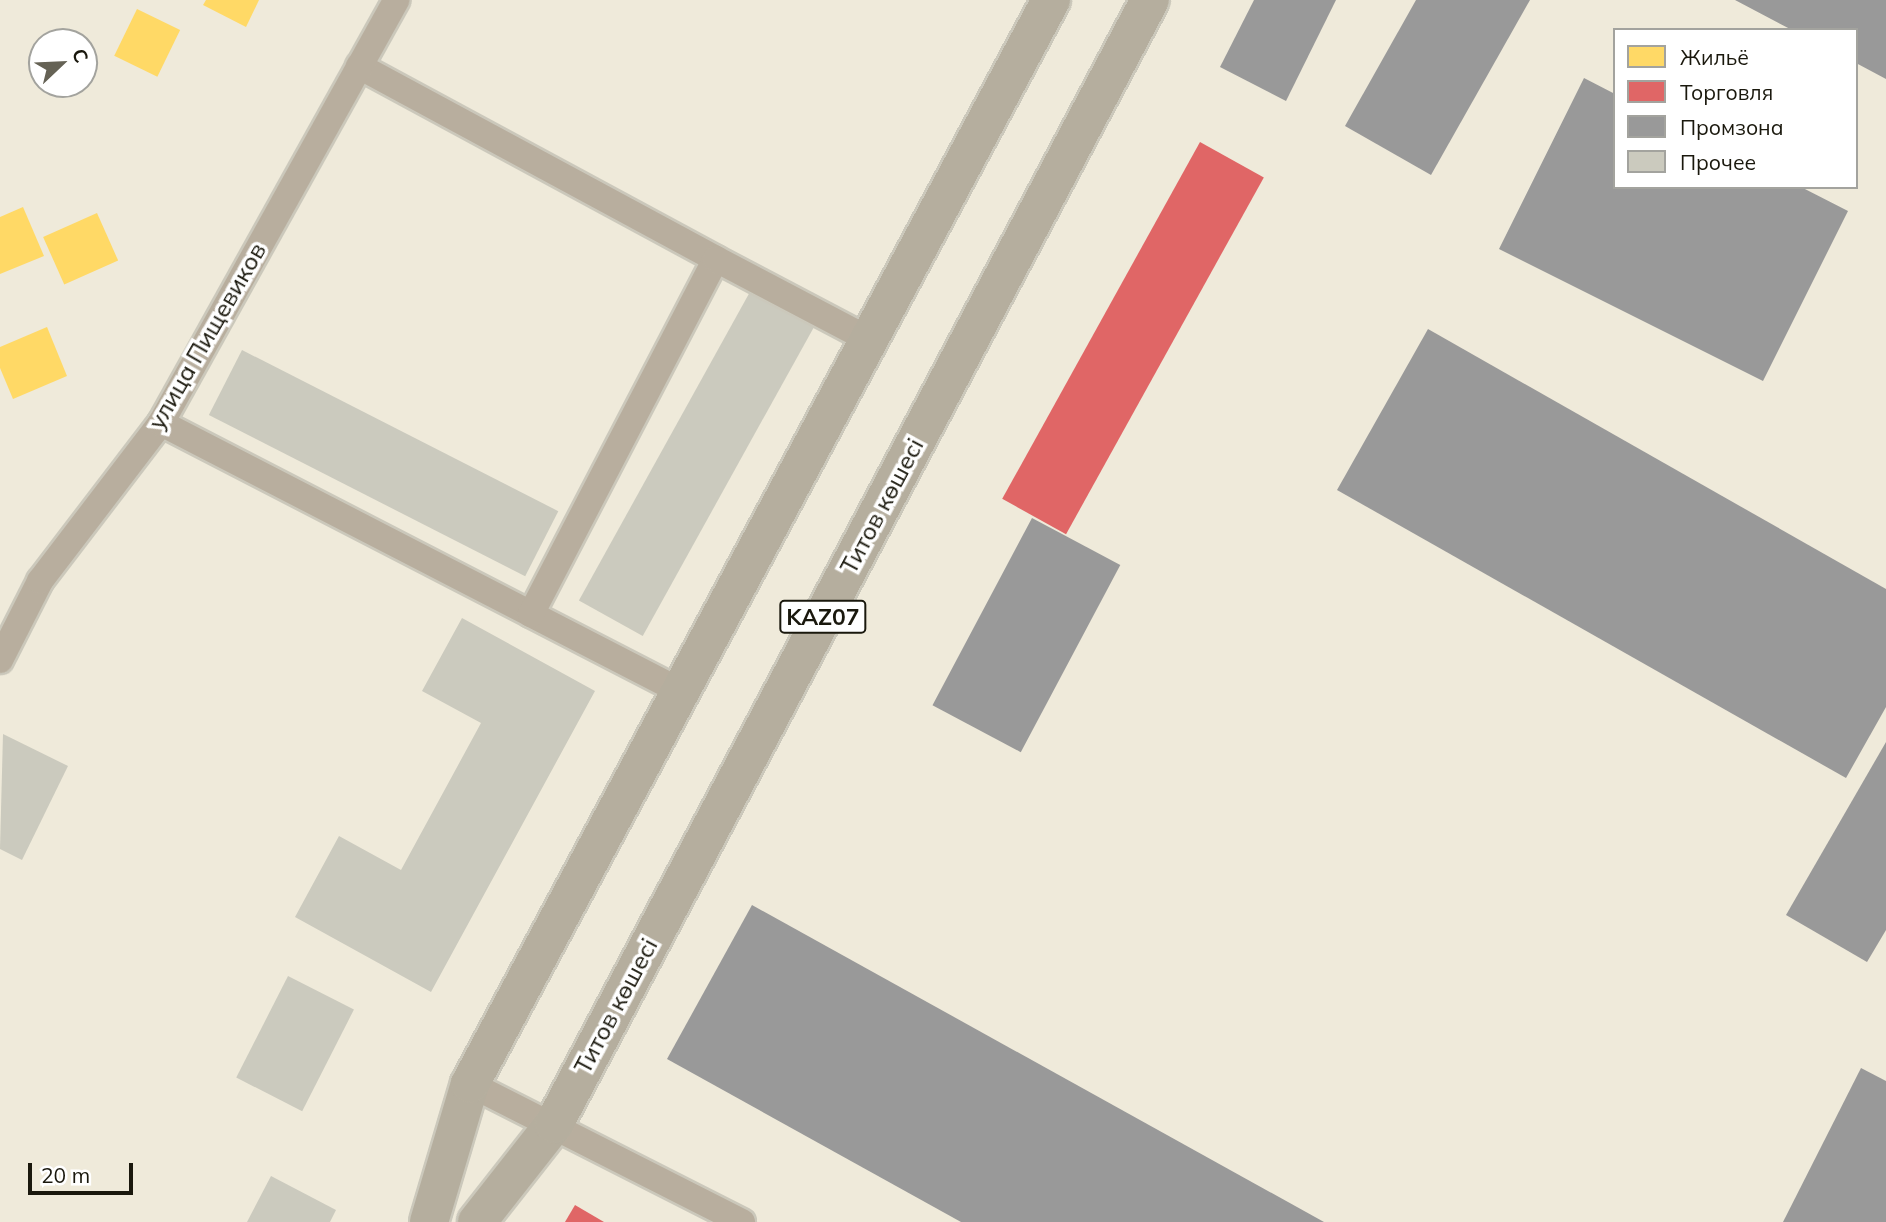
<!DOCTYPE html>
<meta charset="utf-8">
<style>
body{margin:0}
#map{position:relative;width:1886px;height:1222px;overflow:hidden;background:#efeada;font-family:Mulish,sans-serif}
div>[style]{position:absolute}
.homes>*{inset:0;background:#ffd966;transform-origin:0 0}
.shops>*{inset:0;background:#e06666;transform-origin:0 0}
.industry>*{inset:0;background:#999;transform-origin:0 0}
.building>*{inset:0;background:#cbcabe;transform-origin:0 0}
.roads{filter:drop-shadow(2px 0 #cbc8bb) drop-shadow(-2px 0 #cbc8bb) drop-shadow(0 2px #cbc8bb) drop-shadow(0 -2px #cbc8bb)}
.street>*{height:26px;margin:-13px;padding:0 13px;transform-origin:13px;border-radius:13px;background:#b8ae9e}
.highway>*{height:38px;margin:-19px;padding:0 19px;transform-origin:19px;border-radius:19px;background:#b5ae9e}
span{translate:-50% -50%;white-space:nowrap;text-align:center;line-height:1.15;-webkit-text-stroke:7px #fff;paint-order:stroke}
.shield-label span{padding:2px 5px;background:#fff;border:2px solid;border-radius:5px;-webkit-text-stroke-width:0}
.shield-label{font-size:23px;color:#1a180d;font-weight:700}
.street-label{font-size:24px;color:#1a180d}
.legend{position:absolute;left:1613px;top:28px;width:245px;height:161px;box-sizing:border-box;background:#fff;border:2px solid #a3a39e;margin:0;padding:9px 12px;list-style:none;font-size:21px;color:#1a180d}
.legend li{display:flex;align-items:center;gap:14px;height:35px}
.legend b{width:35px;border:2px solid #a3a39e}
.north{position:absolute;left:28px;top:28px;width:70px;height:70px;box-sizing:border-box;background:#fff;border:2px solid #a3a39e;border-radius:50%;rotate:67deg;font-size:19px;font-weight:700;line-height:28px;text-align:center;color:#1a180d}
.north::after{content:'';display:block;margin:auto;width:24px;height:32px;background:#656255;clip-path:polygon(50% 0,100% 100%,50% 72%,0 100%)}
.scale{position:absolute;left:28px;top:1163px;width:105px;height:32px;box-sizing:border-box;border:4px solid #1a180d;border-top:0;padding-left:9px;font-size:21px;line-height:24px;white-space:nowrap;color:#1a180d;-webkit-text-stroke:5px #fff;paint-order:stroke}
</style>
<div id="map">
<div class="homes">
<div style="clip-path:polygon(206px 0,259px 0,246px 27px,203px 5px)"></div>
<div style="left:137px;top:9px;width:48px;height:52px;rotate:26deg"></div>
<div style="clip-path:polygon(23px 207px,44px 256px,0 274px,0 217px)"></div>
<div style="left:97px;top:213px;width:52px;height:59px;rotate:66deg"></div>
<div style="clip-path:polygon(47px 327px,67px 376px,13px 399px,0 368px,0 347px)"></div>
</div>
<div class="shops">
<div style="left:1200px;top:142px;width:73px;height:408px;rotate:29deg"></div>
<div style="clip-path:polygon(575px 1205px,604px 1222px,565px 1222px)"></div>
</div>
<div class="industry">
<div style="clip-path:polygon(1254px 0,1336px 0,1286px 101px,1220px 67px)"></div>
<div style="clip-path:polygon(1416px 0,1530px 0,1431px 175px,1345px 126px)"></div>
<div style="clip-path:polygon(1735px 0,1886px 0,1886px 79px,1856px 63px,1856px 30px,1792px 30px)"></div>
<div style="clip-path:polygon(1584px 78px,1615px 94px,1615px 187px,1801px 187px,1848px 211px,1763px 381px,1499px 249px)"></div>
<div style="clip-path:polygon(1428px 329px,1886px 589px,1886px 707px,1846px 778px,1337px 490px)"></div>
<div style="left:1032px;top:518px;width:100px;height:212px;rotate:28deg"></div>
<div style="clip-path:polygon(1886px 742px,1886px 930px,1867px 962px,1786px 915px)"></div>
<div style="clip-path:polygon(752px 905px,1324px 1222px,961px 1222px,667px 1059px)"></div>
<div style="clip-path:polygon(1861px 1068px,1886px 1081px,1886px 1222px,1783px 1222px)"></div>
</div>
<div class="building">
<div style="left:751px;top:290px;width:73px;height:355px;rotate:29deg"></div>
<div style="left:242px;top:350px;width:355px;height:73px;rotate:27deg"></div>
<div style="clip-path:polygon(462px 618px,595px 691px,431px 992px,295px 917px,339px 836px,401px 870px,481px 723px,422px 691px)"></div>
<div style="clip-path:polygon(3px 734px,68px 766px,22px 860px,0 849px)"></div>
<div style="left:288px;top:976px;width:74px;height:114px;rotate:27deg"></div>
<div style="clip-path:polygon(271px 1176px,336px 1210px,330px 1222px,247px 1222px)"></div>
</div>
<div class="roads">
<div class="street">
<div style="left:359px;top:66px;width:406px;rotate:28.4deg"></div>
<div style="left:161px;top:423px;width:416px;rotate:27.3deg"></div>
<div style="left:0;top:660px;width:89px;rotate:-63.1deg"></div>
<div style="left:40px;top:581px;width:199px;rotate:-52.6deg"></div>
<div style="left:161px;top:423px;width:484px;rotate:-60.9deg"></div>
<div style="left:680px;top:691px;width:168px;rotate:-152.7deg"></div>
<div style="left:531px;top:614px;width:400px;rotate:-62.5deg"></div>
<div style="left:716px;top:259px;width:172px;rotate:27.8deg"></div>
<div style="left:470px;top:1084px;width:305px;rotate:26.9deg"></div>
</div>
<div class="highway">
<div style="left:429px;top:1222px;width:144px;rotate:-73.5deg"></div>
<div style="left:470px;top:1084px;width:1230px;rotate:-61.81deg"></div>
<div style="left:477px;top:1222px;width:125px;rotate:-51.8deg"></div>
<div style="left:554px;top:1124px;width:1272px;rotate:-62.07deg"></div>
</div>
</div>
<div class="shield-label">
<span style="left:823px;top:617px">KAZ07</span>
</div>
<div class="street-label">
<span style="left:207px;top:336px;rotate:-60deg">улица Пищевиков</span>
<span style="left:882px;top:506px;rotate:-62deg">Титов көшесі</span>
<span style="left:616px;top:1006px;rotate:-62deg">Титов көшесі</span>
</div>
<ul class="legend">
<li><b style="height:19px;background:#ffd966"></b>Жильё</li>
<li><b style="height:19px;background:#e06666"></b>Торговля</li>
<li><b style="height:19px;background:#999"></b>Промзона</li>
<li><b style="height:19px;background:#cbcabe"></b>Прочее</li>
</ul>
<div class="north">С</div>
<div class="scale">20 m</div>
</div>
